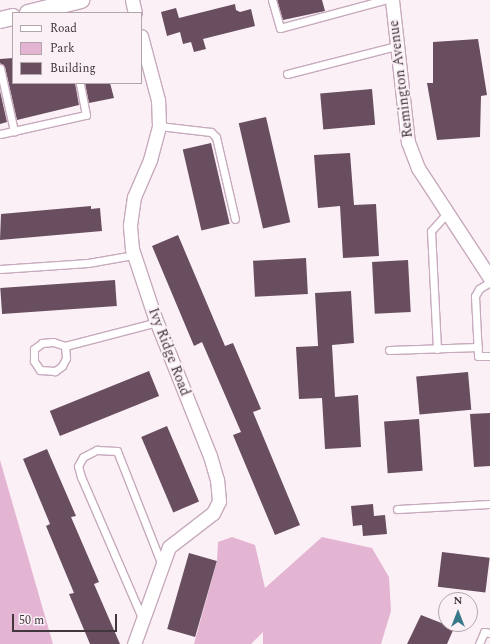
<!DOCTYPE html>
<style>
body{margin:0}
#map{position:relative;width:490px;height:644px;overflow:hidden;background:#fcf0f7;font-family:Spectral,serif}
div>[style]{position:absolute}
.green>*{inset:0;background:#e4b5d3}
.building>*{inset:0;background:#684e5f;transform-origin:0 0}
.roads{filter:drop-shadow(1px 0 #c7aabd) drop-shadow(-1px 0 #c7aabd) drop-shadow(0 1px #c7aabd) drop-shadow(0 -1px #c7aabd)}
.service>*{height:7px;margin:-3.5px;padding:0 3.5px;transform-origin:3.5px;border-radius:3.5px;background:#fff}
.minor>*{height:13px;margin:-6.5px;padding:0 6.5px;transform-origin:6.5px;border-radius:6.5px;background:#fff}
.tertiary>*{height:16px;margin:-8px;padding:0 8px;transform-origin:8px;border-radius:8px;background:#fff}
span{translate:-50% -50%;white-space:nowrap;text-align:center;line-height:1.15;-webkit-text-stroke:4px #fcf0f7;paint-order:stroke}
.street-label{font-size:14px;color:#43373e}
.legend{position:absolute;left:12px;top:12px;width:130px;height:72px;box-sizing:border-box;background:#fcf0f7;border:1px solid #b2a6ad;margin:0;padding:5px 7px;list-style:none;font-size:12px;color:#43373e}
.legend li{display:flex;align-items:center;gap:8px;height:20px}
.legend b{width:20px;border:1px solid #b2a6ad}
.north{position:absolute;left:438px;top:592px;width:40px;height:40px;box-sizing:border-box;background:#fcf0f7;border:1px solid #b2a6ad;border-radius:50%;rotate:0deg;font-size:11px;font-weight:700;line-height:16px;text-align:center;color:#43373e}
.north::after{content:'';display:block;margin:auto;width:14px;height:18px;background:#37798a;clip-path:polygon(50% 0,100% 100%,50% 72%,0 100%)}
.scale{position:absolute;left:12px;top:614px;width:105px;height:18px;box-sizing:border-box;border:2px solid #43373e;border-top:0;padding-left:5px;font-size:12px;line-height:14px;white-space:nowrap;color:#43373e;-webkit-text-stroke:3px #fcf0f7;paint-order:stroke}
</style>
<div id="map">
<div class="green">
<div style="clip-path:polygon(0 460px,53px 644px,0 644px)"></div>
<div style="clip-path:polygon(232px 537px,255px 545px,265px 588px,322px 537px,372px 548px,389px 577px,391px 611px,381px 644px,263px 644px,263px 632px,251px 644px,194px 644px,217px 561px,218px 542px)"></div>
</div>
<div class="building">
<div style="clip-path:polygon(277px 0,322px 0,325px 11px,283px 20px)"></div>
<div style="clip-path:polygon(235px 4px,236px 10px,240px 12px,251px 9px,255px 26px,203px 39px,206px 49px,194px 52px,191px 42px,183px 44px,180px 32px,167px 36px,161px 12px,176px 8px,179px 18px)"></div>
<div style="clip-path:polygon(478px 39px,487px 95px,481px 96px,480px 137px,437px 140px,427px 83px,433px 83px,433px 42px)"></div>
<div style="clip-path:polygon(13px 58px,13px 83px,75px 83px,79px 105px,17px 120px,5px 67px,0 63px,0 59px)"></div>
<div style="clip-path:polygon(85px 83px,110px 83px,114px 98px,89px 103px)"></div>
<div style="left:372px;top:89px;width:36px;height:52px;rotate:85deg"></div>
<div style="clip-path:polygon(0 91px,7px 122px,0 124px)"></div>
<div style="left:266px;top:117px;width:108px;height:28px;rotate:77deg"></div>
<div style="left:211px;top:143px;width:83px;height:29px;rotate:77deg"></div>
<div style="clip-path:polygon(350px 153px,354px 205px,376px 204px,379px 256px,343px 258px,340px 206px,318px 208px,314px 155px)"></div>
<div style="clip-path:polygon(91px 206px,91px 209px,100px 208px,102px 231px,0 240px,1px 214px)"></div>
<div style="clip-path:polygon(178px 235px,225px 346px,233px 343px,261px 409px,253px 412px,300px 525px,275px 535px,233px 435px,241px 432px,202px 342px,194px 346px,152px 246px)"></div>
<div style="left:306px;top:258px;width:36px;height:53px;rotate:87deg"></div>
<div style="left:408px;top:260px;width:52px;height:36px;rotate:87deg"></div>
<div style="left:115px;top:280px;width:26px;height:115px;rotate:86deg"></div>
<div style="clip-path:polygon(351px 291px,354px 343px,332px 345px,335px 397px,358px 395px,361px 447px,325px 449px,322px 398px,299px 399px,296px 347px,318px 346px,315px 293px)"></div>
<div style="left:149px;top:371px;width:27px;height:107px;rotate:68deg"></div>
<div style="left:468px;top:372px;width:38px;height:52px;rotate:85deg"></div>
<div style="clip-path:polygon(490px 413px,490px 466px,474px 467px,470px 414px)"></div>
<div style="left:419px;top:419px;width:52px;height:35px;rotate:86deg"></div>
<div style="left:167px;top:426px;width:82px;height:28px;rotate:67deg"></div>
<div style="clip-path:polygon(47px 449px,76px 516px,71px 517px,99px 582px,94px 584px,120px 644px,90px 644px,69px 594px,74px 593px,46px 526px,50px 524px,23px 459px)"></div>
<div style="clip-path:polygon(373px 504px,374px 516px,385px 515px,387px 534px,363px 536px,362px 525px,353px 526px,351px 506px)"></div>
<div style="left:442px;top:552px;width:48px;height:35px;rotate:7deg"></div>
<div style="left:189px;top:553px;width:29px;height:79px;rotate:16deg"></div>
<div style="clip-path:polygon(421px 615px,454px 628px,447px 644px,407px 644px)"></div>
</div>
<div class="roads">
<div class="service">
<div style="left:272px;top:0;width:29px;rotate:74deg"></div>
<div style="left:280px;top:28px;width:108px;rotate:-15.1deg"></div>
<div style="left:0;top:68px;width:65px;rotate:77.5deg"></div>
<div style="left:287px;top:74px;width:113px;rotate:-14.4deg"></div>
<div style="left:159px;top:126px;width:52px;rotate:6.6deg"></div>
<div style="left:211px;top:132px;width:7px;rotate:45deg"></div>
<div style="left:216px;top:137px;width:84px;rotate:77deg"></div>
<div style="left:0;top:134px;width:88px;rotate:-12.5deg"></div>
<div style="left:86px;top:115px;width:33px;rotate:-101deg"></div>
<div style="left:0;top:269px;width:88px;rotate:-3.9deg"></div>
<div style="left:88px;top:263px;width:47px;rotate:-9.9deg"></div>
<div style="left:490px;top:282px;width:13px;rotate:148deg"></div>
<div style="left:479px;top:289px;width:8px;rotate:120deg"></div>
<div style="left:475px;top:296px;width:60px;rotate:87.1deg"></div>
<div style="left:478px;top:356px;width:12px"></div>
<div style="left:65px;top:346px;width:12px;rotate:85deg"></div>
<div style="left:66px;top:358px;width:9px;rotate:117deg"></div>
<div style="left:62px;top:366px;width:9px;rotate:144deg"></div>
<div style="left:55px;top:371px;width:15px;rotate:-176deg"></div>
<div style="left:40px;top:370px;width:11px;rotate:-124deg"></div>
<div style="left:34px;top:361px;width:12px;rotate:-90deg"></div>
<div style="left:34px;top:349px;width:10px;rotate:-37deg"></div>
<div style="left:42px;top:343px;width:11px;rotate:-5deg"></div>
<div style="left:53px;top:342px;width:13px;rotate:18deg"></div>
<div style="left:65px;top:346px;width:95px;rotate:-14.6deg"></div>
<div style="left:437px;top:349px;width:118px;rotate:-92.9deg"></div>
<div style="left:431px;top:231px;width:24px;rotate:-48deg"></div>
<div style="left:389px;top:350px;width:89px;rotate:-1.9deg"></div>
<div style="left:397px;top:509px;width:93px;rotate:-3.1deg"></div>
<div style="left:143px;top:620px;width:156px;rotate:-113.4deg"></div>
<div style="left:81px;top:477px;width:11px;rotate:-105deg"></div>
<div style="left:78px;top:466px;width:10px;rotate:-61deg"></div>
<div style="left:83px;top:457px;width:16px;rotate:-27deg"></div>
<div style="left:97px;top:450px;width:20px;rotate:3deg"></div>
<div style="left:117px;top:451px;width:123px;rotate:68.5deg"></div>
<div style="left:479px;top:644px;width:13px;rotate:-67deg"></div>
<div style="left:484px;top:632px;width:6px;rotate:9deg"></div>
</div>
<div class="minor">
<div style="left:132px;top:0;width:13px;rotate:77deg"></div>
<div style="left:392px;top:0;width:143px;rotate:83.6deg"></div>
<div style="left:408px;top:142px;width:28px;rotate:69deg"></div>
<div style="left:418px;top:168px;width:131px;rotate:56.8deg"></div>
<div style="left:134px;top:644px;width:103px;rotate:-70.2deg"></div>
<div style="left:169px;top:547px;width:56px;rotate:-37.7deg"></div>
<div style="left:213px;top:513px;width:13px;rotate:-63deg"></div>
<div style="left:219px;top:501px;width:21px;rotate:-95deg"></div>
<div style="left:217px;top:480px;width:25px;rotate:-106deg"></div>
<div style="left:210px;top:456px;width:149px;rotate:-111.7deg"></div>
<div style="left:155px;top:318px;width:73px;rotate:-108.4deg"></div>
<div style="left:132px;top:249px;width:24px;rotate:-95deg"></div>
<div style="left:130px;top:225px;width:28px;rotate:-82deg"></div>
<div style="left:134px;top:197px;width:40px;rotate:-66.6deg"></div>
<div style="left:150px;top:160px;width:35px;rotate:-75deg"></div>
<div style="left:159px;top:126px;width:26px;rotate:-92deg"></div>
<div style="left:158px;top:100px;width:66px;rotate:-104.9deg"></div>
</div>
<div class="tertiary">
<div style="left:28px;top:13px;width:55px;rotate:-13.8deg"></div>
<div style="left:0;top:20px;width:13px;rotate:-13deg"></div>
</div>
</div>
<div class="street-label">
<span style="left:401px;top:79px;rotate:-97deg">Remington Avenue</span>
<span style="left:169px;top:352px;rotate:69deg">Ivy Ridge Road</span>
</div>
<ul class="legend">
<li><b style="height:5px;background:#fff"></b>Road</li>
<li><b style="height:11px;background:#e4b5d3"></b>Park</li>
<li><b style="height:11px;background:#684e5f"></b>Building</li>
</ul>
<div class="north">N</div>
<div class="scale">50 m</div>
</div>
